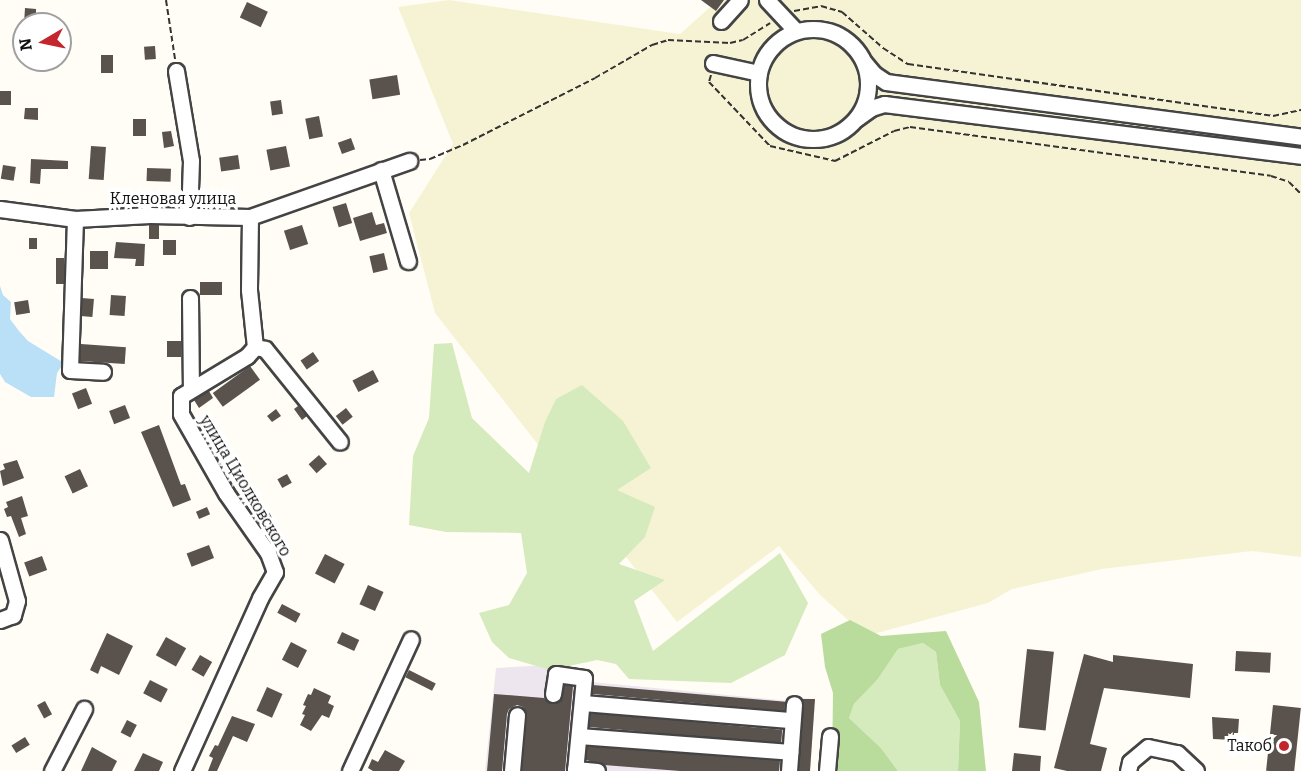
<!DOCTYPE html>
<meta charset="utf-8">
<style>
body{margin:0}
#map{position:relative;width:1301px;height:771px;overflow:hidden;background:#fffdf5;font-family:Bitter,serif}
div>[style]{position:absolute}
.industrial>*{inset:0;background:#eee6ef}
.farmland>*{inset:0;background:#f6f3d4}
.green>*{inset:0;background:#d5ebbd}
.forest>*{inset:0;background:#b9dc9c}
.water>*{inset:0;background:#b9e0f7}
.building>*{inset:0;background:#5a524d;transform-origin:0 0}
.path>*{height:2px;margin-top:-1px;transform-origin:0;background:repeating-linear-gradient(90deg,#333 0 6px,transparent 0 9px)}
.roads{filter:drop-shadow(2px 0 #444) drop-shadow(-2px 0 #444) drop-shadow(0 2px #444) drop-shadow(0 -2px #444)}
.minor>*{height:15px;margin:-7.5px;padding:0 7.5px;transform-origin:7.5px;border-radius:7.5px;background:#fff}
.minor>.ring{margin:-7.5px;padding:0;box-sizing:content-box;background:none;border:15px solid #fff;border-radius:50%}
.dots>*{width:16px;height:16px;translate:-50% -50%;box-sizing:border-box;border:3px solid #fff;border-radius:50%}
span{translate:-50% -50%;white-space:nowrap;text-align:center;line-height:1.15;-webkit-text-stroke:6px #fff;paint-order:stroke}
.street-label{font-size:16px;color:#111}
.poi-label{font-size:16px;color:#111}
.right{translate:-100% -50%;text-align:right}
.north{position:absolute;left:12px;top:12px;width:60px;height:60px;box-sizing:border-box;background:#fff;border:2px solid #a0a0a0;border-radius:50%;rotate:261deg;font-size:16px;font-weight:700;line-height:24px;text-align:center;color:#111}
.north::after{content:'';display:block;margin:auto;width:21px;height:27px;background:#c4262e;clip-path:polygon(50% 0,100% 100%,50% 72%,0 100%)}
</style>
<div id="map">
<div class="industrial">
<div style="clip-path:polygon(547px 665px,591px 671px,592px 682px,790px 701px,799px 698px,815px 699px,810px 771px,485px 771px,496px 668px)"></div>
</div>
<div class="farmland">
<div style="clip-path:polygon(449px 0,680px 34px,718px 0,1301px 0,1301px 557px,1252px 551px,1102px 569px,1012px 589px,988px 603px,866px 636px,820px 595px,779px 546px,677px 622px,435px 313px,409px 213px,453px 144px,398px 7px)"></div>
</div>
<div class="green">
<div style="clip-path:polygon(452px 343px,472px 418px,529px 473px,545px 422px,556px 399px,582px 385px,623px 421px,651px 468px,617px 490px,655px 507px,645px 537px,619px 564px,665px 580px,634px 601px,653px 651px,780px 553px,808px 603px,785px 655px,731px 683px,629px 679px,616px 664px,597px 660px,550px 670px,509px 658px,492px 642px,479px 613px,509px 605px,527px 573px,521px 533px,446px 532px,409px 525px,413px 456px,429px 418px,434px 344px)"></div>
<div style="clip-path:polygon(923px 643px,936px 652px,940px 685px,960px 721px,958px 771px,898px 771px,881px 748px,849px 718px,854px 704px,878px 679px,898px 649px)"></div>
</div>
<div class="forest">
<div style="clip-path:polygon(850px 620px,881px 636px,946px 631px,979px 702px,986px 771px,958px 771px,960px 721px,940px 685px,936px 652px,923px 643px,898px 649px,878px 679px,854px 704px,849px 718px,881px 748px,898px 771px,832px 771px,833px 693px,825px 667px,821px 634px)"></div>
</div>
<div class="water">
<div style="clip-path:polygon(0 286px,3px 295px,11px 302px,10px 319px,19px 331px,28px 341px,64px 363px,57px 373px,54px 397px,31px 397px,5px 382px,0 374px)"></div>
</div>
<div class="building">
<div style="clip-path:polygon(701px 0,724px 0,716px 11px)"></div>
<div style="left:247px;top:2px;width:23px;height:17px;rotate:25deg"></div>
<div style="clip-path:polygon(25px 8px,36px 9px,36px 24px,24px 24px)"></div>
<div style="left:155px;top:46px;width:13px;height:11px;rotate:86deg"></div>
<div style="left:101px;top:55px;width:12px;height:18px"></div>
<div style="left:397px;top:75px;width:20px;height:28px;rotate:81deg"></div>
<div style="left:0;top:91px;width:11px;height:14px"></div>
<div style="left:281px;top:100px;width:14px;height:11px;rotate:82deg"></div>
<div style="clip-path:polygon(25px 108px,38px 108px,38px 120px,24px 119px)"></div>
<div style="left:319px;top:116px;width:21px;height:14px;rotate:79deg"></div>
<div style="left:133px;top:119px;width:13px;height:17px"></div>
<div style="clip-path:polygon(171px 131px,174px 146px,164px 148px,162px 132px)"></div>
<div style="left:351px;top:138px;width:12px;height:14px;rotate:70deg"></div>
<div style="left:91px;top:146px;width:15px;height:33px;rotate:4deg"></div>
<div style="left:286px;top:146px;width:21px;height:20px;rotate:79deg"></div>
<div style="left:238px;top:155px;width:14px;height:19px;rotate:82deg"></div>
<div style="clip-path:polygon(31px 159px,68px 161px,68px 169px,41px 169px,40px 184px,30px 183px)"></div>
<div style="left:3px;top:165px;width:13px;height:14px;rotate:9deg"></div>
<div style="left:147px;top:168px;width:24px;height:13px;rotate:2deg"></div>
<div style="left:346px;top:203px;width:21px;height:14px;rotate:73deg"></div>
<div style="clip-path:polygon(372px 212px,376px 225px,384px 223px,387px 233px,360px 241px,353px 218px)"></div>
<div style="left:149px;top:225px;width:10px;height:14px"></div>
<div style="left:302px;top:225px;width:20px;height:19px;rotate:72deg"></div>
<div style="left:29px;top:238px;width:8px;height:11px"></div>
<div style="left:163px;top:240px;width:13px;height:15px"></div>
<div style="clip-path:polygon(116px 242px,145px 244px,144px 266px,135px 266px,136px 259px,114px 258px)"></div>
<div style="left:90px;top:251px;width:18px;height:18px"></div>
<div style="left:384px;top:253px;width:17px;height:15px;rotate:77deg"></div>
<div style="left:56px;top:258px;width:8px;height:26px"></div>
<div style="left:200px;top:282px;width:22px;height:13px"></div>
<div style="left:111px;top:295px;width:15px;height:20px;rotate:4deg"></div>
<div style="left:82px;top:298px;width:12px;height:18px;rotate:5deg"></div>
<div style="left:28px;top:300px;width:13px;height:14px;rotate:81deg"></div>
<div style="left:167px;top:341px;width:14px;height:16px"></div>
<div style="left:81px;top:344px;width:45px;height:17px;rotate:4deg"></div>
<div style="left:313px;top:352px;width:11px;height:15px;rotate:56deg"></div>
<div style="left:250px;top:366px;width:17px;height:46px;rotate:54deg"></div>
<div style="left:373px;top:370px;width:13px;height:23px;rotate:63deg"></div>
<div style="left:86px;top:388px;width:17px;height:15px;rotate:69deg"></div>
<div style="clip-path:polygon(209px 391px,213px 398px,199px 408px,194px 400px)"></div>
<div style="left:125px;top:405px;width:14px;height:17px;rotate:69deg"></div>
<div style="clip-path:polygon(298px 406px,307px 416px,302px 420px,294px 409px)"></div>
<div style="left:346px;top:408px;width:11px;height:13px;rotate:52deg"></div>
<div style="clip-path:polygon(276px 409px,281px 416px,272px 422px,267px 416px)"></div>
<div style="clip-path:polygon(159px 425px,181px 485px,185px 484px,191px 500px,173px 507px,141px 432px)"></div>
<div style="left:319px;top:455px;width:12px;height:14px;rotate:48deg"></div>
<div style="clip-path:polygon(17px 460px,24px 478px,3px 486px,0 471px,5px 469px,3px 464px)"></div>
<div style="left:80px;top:469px;width:19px;height:17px;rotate:65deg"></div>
<div style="left:287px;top:474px;width:10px;height:11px;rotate:61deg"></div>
<div style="clip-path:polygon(22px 496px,28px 516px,21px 518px,26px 534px,19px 537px,11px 516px,7px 517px,4px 509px,8px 507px,6px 502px)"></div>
<div style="left:207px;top:507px;width:8px;height:12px;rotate:67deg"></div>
<div style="left:268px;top:510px;width:9px;height:15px;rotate:63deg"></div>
<div style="left:209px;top:545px;width:14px;height:24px;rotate:69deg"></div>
<div style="left:325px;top:554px;width:22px;height:22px;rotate:27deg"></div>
<div style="left:42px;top:556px;width:15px;height:19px;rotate:70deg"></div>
<div style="left:368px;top:585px;width:17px;height:21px;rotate:24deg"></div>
<div style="left:282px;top:604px;width:21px;height:10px;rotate:28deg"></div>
<div style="left:342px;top:632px;width:19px;height:12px;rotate:25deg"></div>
<div style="clip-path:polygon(107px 633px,133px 646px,119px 675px,101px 666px,98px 674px,90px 670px)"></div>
<div style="left:166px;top:637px;width:23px;height:21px;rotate:29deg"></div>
<div style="left:291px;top:642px;width:18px;height:20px;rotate:27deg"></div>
<div style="left:1027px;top:649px;width:27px;height:79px;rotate:6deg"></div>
<div style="left:1236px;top:651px;width:35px;height:20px;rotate:3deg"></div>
<div style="clip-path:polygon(1084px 654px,1113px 662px,1113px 655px,1193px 664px,1190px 698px,1104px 688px,1090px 744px,1107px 748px,1101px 771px,1067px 771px,1054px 768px)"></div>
<div style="left:200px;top:655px;width:14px;height:17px;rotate:30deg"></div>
<div style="left:409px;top:670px;width:30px;height:8px;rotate:27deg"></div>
<div style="left:150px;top:680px;width:20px;height:15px;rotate:27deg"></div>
<div style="clip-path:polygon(564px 685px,573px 686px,565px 771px,522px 771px,527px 715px,523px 707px,517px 705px,509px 709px,507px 714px,502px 771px,487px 771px,494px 694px,544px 698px,547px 702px,556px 703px,561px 700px)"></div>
<div style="left:593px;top:685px;width:193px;height:9px;rotate:5deg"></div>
<div style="left:267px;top:687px;width:17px;height:26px;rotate:24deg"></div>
<div style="clip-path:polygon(314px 688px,331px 696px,328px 703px,334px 706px,329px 718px,322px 715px,311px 731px,300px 725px,305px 715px,302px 714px,306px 706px,303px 705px,308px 694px,311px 695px)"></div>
<div style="clip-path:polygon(802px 699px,815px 699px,810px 771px,799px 771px)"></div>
<div style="left:45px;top:701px;width:15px;height:9px;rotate:62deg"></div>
<div style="left:1273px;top:705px;width:28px;height:66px;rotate:6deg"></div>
<div style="left:590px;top:713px;width:193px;height:14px;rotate:5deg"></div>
<div style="clip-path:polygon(232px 716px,255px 724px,247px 742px,233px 736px,217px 771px,208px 771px,213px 758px,209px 756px,215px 745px,218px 746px)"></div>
<div style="clip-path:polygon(1212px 717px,1239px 719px,1238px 733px,1234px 733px,1234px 740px,1213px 739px)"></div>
<div style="left:127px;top:720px;width:11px;height:14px;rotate:27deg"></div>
<div style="left:25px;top:737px;width:9px;height:16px;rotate:58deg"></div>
<div style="clip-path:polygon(587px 746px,780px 761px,779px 771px,680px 771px,604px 765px,586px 760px)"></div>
<div style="clip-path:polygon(92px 747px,117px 761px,112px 771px,81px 771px)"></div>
<div style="clip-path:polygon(385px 750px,405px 761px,399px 771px,373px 771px,368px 768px,372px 759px,378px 762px)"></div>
<div style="clip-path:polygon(143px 753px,163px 762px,159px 771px,134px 771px)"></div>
<div style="clip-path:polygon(1014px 753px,1041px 756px,1040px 771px,1012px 771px)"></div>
</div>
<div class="path">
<div style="left:166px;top:0;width:60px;rotate:81.3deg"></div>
<div style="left:794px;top:11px;width:27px;rotate:-10deg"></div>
<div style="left:821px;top:6px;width:22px;rotate:16deg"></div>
<div style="left:842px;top:12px;width:55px;rotate:41.3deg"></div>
<div style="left:883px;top:48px;width:30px;rotate:33deg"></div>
<div style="left:908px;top:64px;width:369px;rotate:8.1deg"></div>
<div style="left:1273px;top:116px;width:29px;rotate:-12deg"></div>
<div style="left:711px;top:75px;width:7px;rotate:106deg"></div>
<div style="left:709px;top:82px;width:88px;rotate:46.4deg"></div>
<div style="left:770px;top:146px;width:67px;rotate:13deg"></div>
<div style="left:835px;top:161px;width:66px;rotate:-27deg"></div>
<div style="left:894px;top:131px;width:16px;rotate:-14deg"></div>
<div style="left:910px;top:127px;width:364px;rotate:7.7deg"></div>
<div style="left:1271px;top:176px;width:19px;rotate:18deg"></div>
<div style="left:1289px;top:182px;width:17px;rotate:45deg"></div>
<div style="left:420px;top:160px;width:10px;rotate:-6deg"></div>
<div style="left:430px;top:159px;width:36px;rotate:-23deg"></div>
<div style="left:463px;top:145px;width:148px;rotate:-26.9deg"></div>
<div style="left:595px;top:78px;width:66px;rotate:-30.1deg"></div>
<div style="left:652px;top:45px;width:17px;rotate:-17deg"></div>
<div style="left:668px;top:40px;width:62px;rotate:2.8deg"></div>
<div style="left:730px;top:43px;width:13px;rotate:-13deg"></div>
<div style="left:743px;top:40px;width:32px;rotate:-32deg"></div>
</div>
<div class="roads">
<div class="minor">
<div style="left:767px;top:0;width:42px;rotate:46.9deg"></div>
<div style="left:721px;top:21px;width:28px;rotate:-48deg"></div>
<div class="ring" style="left:758px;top:29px;width:95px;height:95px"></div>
<div style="left:864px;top:62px;width:16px;rotate:50deg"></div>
<div style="left:874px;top:74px;width:14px;rotate:34deg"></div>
<div style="left:886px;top:82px;width:419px;rotate:7.5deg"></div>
<div style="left:713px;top:63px;width:47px;rotate:12.3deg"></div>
<div style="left:176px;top:71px;width:91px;rotate:80.5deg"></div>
<div style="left:191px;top:161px;width:56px;rotate:92deg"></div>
<div style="left:856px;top:119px;width:19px;rotate:-36deg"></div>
<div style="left:871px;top:108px;width:14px;rotate:-17deg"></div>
<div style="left:884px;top:104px;width:420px;rotate:7.1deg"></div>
<div style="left:381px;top:170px;width:95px;rotate:73.5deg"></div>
<div style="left:0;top:209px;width:76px;rotate:7.6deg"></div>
<div style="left:75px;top:219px;width:75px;rotate:-3.1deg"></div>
<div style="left:150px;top:215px;width:100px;rotate:1.1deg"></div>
<div style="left:250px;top:217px;width:169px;rotate:-19.4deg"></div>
<div style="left:250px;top:217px;width:73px;rotate:90.8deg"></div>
<div style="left:249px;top:290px;width:57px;rotate:84deg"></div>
<div style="left:255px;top:347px;width:10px;rotate:11deg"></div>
<div style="left:265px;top:349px;width:119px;rotate:51.1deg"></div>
<div style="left:75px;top:219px;width:151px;rotate:91.9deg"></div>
<div style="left:70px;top:370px;width:33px;rotate:3deg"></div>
<div style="left:190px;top:298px;width:91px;rotate:89.4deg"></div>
<div style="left:0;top:540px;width:63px;rotate:74.4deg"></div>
<div style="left:17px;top:601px;width:15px;rotate:106deg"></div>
<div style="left:13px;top:615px;width:14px;rotate:159deg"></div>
<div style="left:553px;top:694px;width:20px;rotate:-81deg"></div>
<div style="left:556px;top:674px;width:28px;rotate:8deg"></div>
<div style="left:584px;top:678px;width:93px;rotate:95.5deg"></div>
<div style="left:583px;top:703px;width:210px;rotate:4.7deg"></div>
<div style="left:579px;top:736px;width:212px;rotate:4.3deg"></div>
<div style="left:575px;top:769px;width:22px;rotate:5deg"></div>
<div style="left:52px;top:771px;width:70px;rotate:-62.7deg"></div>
<div style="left:182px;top:771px;width:190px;rotate:-65.7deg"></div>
<div style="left:260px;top:598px;width:30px;rotate:-60deg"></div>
<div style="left:275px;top:572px;width:20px;rotate:-110deg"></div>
<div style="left:268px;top:553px;width:73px;rotate:-125deg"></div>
<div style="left:226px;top:493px;width:91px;rotate:-119.7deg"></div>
<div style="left:181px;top:414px;width:18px;rotate:-90deg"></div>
<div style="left:181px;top:396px;width:77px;rotate:-31.2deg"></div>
<div style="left:247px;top:356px;width:12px;rotate:-48deg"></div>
<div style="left:350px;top:771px;width:145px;rotate:-65.2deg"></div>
<div style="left:512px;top:771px;width:56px;rotate:-84.9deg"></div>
<div style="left:789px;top:771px;width:67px;rotate:-85.7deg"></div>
<div style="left:827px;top:771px;width:35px;rotate:-85deg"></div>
<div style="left:1128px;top:771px;width:9px;rotate:-77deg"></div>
<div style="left:1130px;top:762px;width:23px;rotate:-40deg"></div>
<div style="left:1148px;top:747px;width:30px;rotate:12deg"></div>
<div style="left:1177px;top:753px;width:26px;rotate:43deg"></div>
</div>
</div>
<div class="dots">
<div style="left:1284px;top:746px;background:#c4262e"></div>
</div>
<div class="street-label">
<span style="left:173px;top:199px">Кленовая улица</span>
<span style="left:245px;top:486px;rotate:59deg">улица Циолковского</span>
</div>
<div class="poi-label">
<span class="right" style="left:1272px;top:746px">Такоб</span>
</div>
<div class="north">N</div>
</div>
